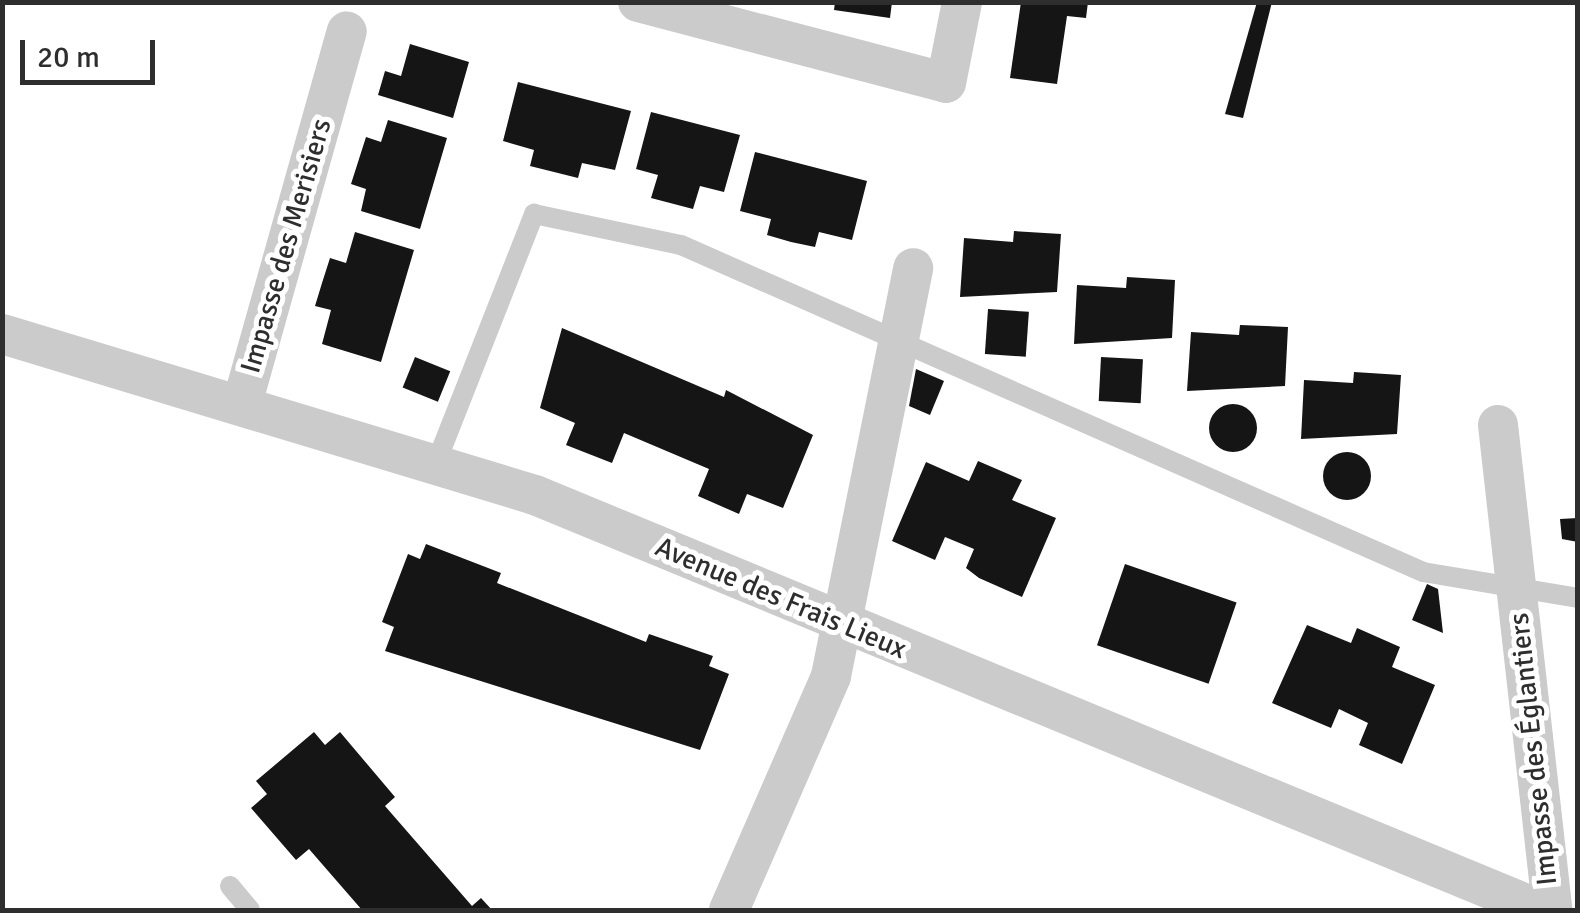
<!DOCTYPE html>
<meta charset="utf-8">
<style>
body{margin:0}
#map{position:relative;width:1580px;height:913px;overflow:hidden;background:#fff;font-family:Signika,sans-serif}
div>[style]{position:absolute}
.building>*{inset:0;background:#151515;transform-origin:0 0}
.round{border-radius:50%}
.lane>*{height:20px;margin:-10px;padding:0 10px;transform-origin:10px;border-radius:10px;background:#cbcbcb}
.street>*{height:40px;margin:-20px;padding:0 20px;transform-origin:20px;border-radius:20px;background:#cbcbcb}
span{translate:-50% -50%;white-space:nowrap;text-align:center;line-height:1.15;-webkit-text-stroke:10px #fff;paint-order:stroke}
.street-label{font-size:28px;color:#2e2e2e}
.frame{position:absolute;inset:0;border:5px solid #2e2e2e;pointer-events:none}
.scale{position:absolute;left:20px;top:40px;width:135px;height:45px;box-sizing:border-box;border:5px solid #2e2e2e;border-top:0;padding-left:12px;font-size:30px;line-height:35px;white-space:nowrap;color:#2e2e2e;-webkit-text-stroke:8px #fff;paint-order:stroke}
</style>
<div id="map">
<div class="building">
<div style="clip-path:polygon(835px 2px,892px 2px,890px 18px,834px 10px)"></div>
<div style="clip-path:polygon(1021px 2px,1088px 2px,1086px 18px,1067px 16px,1057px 84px,1010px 78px)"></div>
<div style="clip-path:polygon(1257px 2px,1272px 2px,1243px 118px,1225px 114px)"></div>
<div style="clip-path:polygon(410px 44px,469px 62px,453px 118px,378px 95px,385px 71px,401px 76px)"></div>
<div style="clip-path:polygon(518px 82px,631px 111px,615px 170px,582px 163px,578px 178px,530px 166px,534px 150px,503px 141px)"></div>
<div style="clip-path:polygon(651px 112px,740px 135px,724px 192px,700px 186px,693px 209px,651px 198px,658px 175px,636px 169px)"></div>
<div style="clip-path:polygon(388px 120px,447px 138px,420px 229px,361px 211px,366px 189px,351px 184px,366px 137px,381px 142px)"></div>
<div style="clip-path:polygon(755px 152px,867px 181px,852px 240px,819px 232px,815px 247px,791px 242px,767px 235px,771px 219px,740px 211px)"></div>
<div style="clip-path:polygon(1014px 231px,1061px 234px,1057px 292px,960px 297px,964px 238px,1013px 242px)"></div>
<div style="clip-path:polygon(355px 232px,414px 250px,381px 362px,322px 344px,331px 310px,315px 306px,322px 283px,330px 258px,346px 263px)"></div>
<div style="clip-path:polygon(1127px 277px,1175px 280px,1172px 338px,1074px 344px,1077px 285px,1126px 288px)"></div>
<div style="left:988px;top:309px;width:41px;height:45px;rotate:4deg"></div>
<div style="clip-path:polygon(1240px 325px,1288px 327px,1285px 386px,1187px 391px,1191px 332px,1239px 335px)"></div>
<div style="clip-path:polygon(562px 328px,724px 397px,726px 390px,813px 435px,783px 508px,747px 494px,739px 514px,698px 496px,709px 469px,624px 433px,612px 463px,566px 445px,575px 423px,540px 408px)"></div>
<div style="left:415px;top:357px;width:38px;height:33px;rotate:22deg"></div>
<div style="left:1101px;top:357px;width:42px;height:44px;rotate:3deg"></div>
<div style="clip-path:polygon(916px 369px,944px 381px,930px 415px,909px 406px)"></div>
<div style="clip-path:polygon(1354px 372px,1401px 375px,1397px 434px,1301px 439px,1304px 380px,1353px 383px)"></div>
<div class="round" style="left:1209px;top:404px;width:48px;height:48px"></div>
<div class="round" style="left:1323px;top:452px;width:48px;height:48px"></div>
<div style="clip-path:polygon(978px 461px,1022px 480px,1012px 500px,1056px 518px,1022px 597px,979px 578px,966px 568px,974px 549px,945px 537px,935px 560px,892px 541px,926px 462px,969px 481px)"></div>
<div style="clip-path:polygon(1578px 518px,1578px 542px,1562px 539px,1560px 519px)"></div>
<div style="clip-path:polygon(426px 544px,501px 573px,497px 583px,646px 642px,649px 634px,713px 656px,709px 666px,729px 674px,700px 750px,385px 651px,394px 627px,382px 622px,408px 554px,420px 559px)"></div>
<div style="left:1125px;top:564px;width:118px;height:86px;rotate:19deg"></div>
<div style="clip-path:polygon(1427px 584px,1438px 589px,1443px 633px,1412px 620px)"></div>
<div style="clip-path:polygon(1307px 625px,1351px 643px,1357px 628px,1400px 647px,1392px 667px,1435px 685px,1402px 764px,1359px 745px,1368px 723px,1339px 709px,1331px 728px,1272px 703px)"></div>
<div style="clip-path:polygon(314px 732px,325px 745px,340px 732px,395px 797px,385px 806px,472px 906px,481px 898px,492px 910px,362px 910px,309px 849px,296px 860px,251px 808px,267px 794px,256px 781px)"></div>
</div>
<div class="lane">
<div style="left:436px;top:463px;width:268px;rotate:-68.5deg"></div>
<div style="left:534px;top:214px;width:150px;rotate:11.9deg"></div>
<div style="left:681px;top:245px;width:811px;rotate:23.78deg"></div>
<div style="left:1423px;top:572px;width:157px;rotate:9.5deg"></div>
<div style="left:230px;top:886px;width:31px;rotate:50deg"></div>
</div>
<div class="street">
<div style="left:638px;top:2px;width:318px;rotate:14.7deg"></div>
<div style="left:946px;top:83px;width:83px;rotate:-78.8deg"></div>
<div style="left:2px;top:334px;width:557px;rotate:16.81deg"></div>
<div style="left:535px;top:495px;width:1088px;rotate:22.42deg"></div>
<div style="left:242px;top:404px;width:387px;rotate:-74.3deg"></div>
<div style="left:1498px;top:425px;width:488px;rotate:83.6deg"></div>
<div style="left:729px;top:910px;width:255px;rotate:-66.4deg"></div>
<div style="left:831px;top:676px;width:416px;rotate:-78.6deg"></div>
</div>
<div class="street-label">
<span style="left:286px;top:246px;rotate:-74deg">Impasse des Merisiers</span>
<span style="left:781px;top:598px;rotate:23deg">Avenue des Frais Lieux</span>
<span style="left:1533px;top:749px;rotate:-96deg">Impasse des Églantiers</span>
</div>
<div class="frame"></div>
<div class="scale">20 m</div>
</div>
